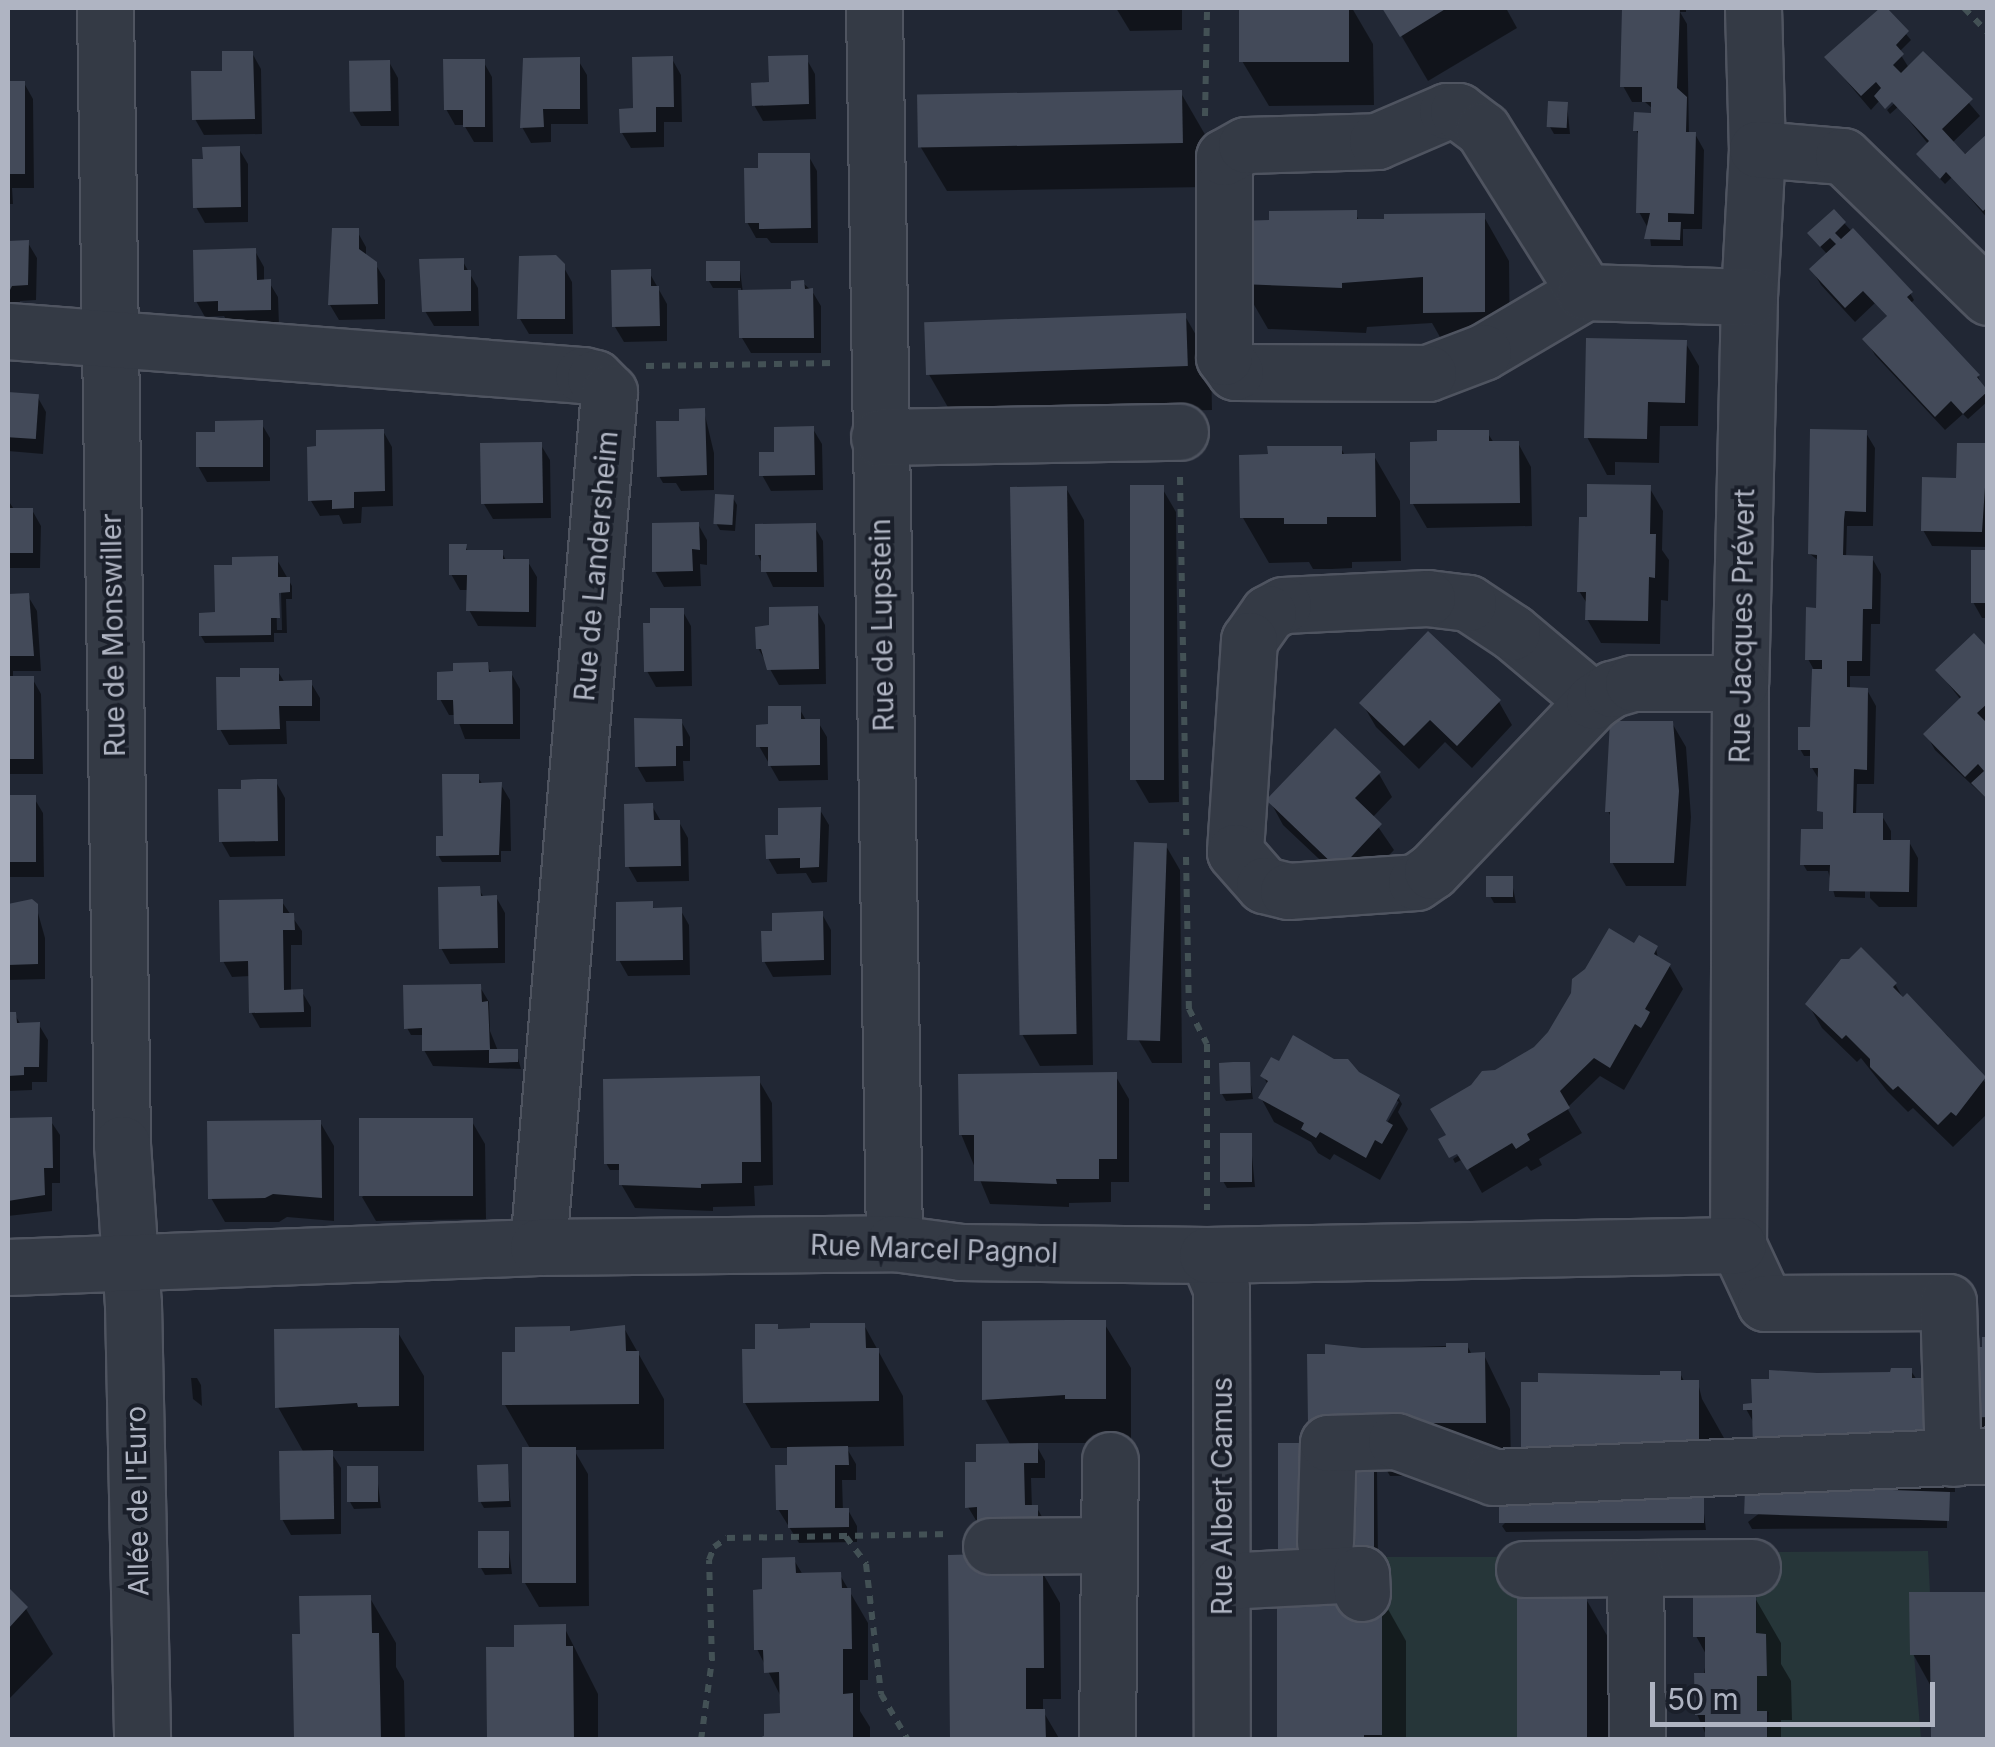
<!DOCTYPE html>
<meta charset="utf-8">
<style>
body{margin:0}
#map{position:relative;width:1995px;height:1747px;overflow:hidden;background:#212734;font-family:Inter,sans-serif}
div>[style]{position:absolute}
.green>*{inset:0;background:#263639;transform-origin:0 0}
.shadow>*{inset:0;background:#0007}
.building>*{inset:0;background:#434a59;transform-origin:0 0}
.path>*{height:6px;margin-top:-3px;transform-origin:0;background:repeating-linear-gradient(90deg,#435155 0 8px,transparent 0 16px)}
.roads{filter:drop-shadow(2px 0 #4f5460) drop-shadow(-2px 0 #4f5460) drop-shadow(0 2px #4f5460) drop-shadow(0 -2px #4f5460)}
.minor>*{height:55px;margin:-27.5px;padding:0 27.5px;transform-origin:27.5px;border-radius:27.5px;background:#343a45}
span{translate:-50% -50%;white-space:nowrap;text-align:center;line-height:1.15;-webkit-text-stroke:8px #1a1f2a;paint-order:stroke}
.street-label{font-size:28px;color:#afb4c2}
.frame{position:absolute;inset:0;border:10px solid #afb4c2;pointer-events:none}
.scale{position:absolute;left:1650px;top:1682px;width:285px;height:45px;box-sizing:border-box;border:5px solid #afb4c2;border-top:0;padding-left:12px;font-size:30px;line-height:35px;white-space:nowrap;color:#afb4c2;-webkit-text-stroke:8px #1a1f2a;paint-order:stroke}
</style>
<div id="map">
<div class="green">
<div style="clip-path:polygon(1928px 1551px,1930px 1593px,1909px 1593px,1921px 1739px,1767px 1739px,1769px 1712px,1757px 1711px,1757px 1676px,1767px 1675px,1766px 1634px,1756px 1633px,1757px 1552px)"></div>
<div style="left:1518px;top:1557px;width:182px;height:138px;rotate:90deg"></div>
</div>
<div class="shadow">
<div style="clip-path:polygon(1116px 8px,1182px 8px,1182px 30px,1130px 31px)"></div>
<div style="clip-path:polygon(1242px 8px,1352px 8px,1373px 44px,1374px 105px,1269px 106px,1242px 61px)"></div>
<div style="clip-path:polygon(1385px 8px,1506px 8px,1517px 28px,1428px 81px)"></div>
<div style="clip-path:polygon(1624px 8px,1686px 8px,1686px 12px,1680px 12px,1687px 24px,1689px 134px,1695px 134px,1704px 150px,1702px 229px,1683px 229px,1683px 246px,1651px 246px,1649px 230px,1639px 212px,1640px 137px,1636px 130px,1653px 115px,1653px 109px,1645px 102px,1632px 102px,1623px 86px)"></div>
<div style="clip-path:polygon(1884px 8px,1911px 40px,1899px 52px,1909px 68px,1871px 110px,1827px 58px)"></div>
<div style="clip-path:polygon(252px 53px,261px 69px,262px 134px,204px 135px,195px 119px)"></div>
<div style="clip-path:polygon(806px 58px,815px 74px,816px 119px,763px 121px,754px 105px,771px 85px)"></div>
<div style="clip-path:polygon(672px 59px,681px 75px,682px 122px,664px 122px,664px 147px,631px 148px,622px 133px)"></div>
<div style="clip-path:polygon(578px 60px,587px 75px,588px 124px,551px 124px,551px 142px,531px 143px,522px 127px)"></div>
<div style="clip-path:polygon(483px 61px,492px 77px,493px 142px,474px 142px,464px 125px,455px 125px,446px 109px)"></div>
<div style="clip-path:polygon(389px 62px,398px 78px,399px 126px,361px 126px,352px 111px)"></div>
<div style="clip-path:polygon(1936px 64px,1980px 116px,1952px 143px,1963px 155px,1988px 137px,1988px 219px,1952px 177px,1945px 184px,1923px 161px,1929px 145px,1898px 107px,1890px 114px,1887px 110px)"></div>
<div style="clip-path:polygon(24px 83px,33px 99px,34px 188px,12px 188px,13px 204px,8px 204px,8px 84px)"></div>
<div style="clip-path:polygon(1181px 93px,1207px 138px,1208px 187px,947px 191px,920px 146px)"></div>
<div style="clip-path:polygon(1567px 104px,1570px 134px,1554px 134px,1550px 127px)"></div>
<div style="clip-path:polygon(239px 149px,248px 164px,248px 222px,205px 223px,196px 207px)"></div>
<div style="clip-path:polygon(808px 155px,817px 171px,818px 243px,771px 243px,767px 238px,756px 238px,747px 222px,760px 170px)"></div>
<div style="clip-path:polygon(1355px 213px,1360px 222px,1483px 215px,1509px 261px,1510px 357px,1452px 358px,1432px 323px,1367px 327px,1366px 333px,1268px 329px,1242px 284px)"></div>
<div style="clip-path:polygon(1844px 223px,1910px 293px,1914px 300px,1910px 304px,1978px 376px,1988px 401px,1968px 419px,1963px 414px,1945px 430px,1875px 355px,1866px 340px,1889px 318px,1875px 303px,1855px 322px,1821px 285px,1812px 270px,1828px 255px,1815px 241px)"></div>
<div style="clip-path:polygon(357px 231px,366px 247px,366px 260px,376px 265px,385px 280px,385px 319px,339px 320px,330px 305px)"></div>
<div style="clip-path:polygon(8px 239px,10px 243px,28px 243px,37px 258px,36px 300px,20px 301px,19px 308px,8px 309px)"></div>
<div style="clip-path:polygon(255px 251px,264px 267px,264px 282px,269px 282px,278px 297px,279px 325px,230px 326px,224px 316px,205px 317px,196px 301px)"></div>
<div style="clip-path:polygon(462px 260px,478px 288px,479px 326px,434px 326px,425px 311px)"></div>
<div style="clip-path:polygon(739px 263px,743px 293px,795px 291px,803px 283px,812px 291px,821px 306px,821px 353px,751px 353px,742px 338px,741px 288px,713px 288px,709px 281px)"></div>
<div style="clip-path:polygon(563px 266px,572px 282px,573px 334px,529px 334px,520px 319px)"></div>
<div style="clip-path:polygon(649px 272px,667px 304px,667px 341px,624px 342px,615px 327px)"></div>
<div style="clip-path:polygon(1185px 316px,1211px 361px,1212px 410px,953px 416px,927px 371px)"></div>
<div style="clip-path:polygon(1685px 342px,1699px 366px,1698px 426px,1660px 426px,1659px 463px,1615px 462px,1615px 475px,1607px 475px,1587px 437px)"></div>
<div style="clip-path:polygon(8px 394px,37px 396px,46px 412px,43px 454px,8px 451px)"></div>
<div style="clip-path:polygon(704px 411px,714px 453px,714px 490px,681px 491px,676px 483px,663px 483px,659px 476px)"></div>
<div style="clip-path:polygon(261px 423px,270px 438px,270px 481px,207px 482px,198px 466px,217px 435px)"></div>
<div style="clip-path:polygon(813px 429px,822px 444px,823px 490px,771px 491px,762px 475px,777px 454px)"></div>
<div style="clip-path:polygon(383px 431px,392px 447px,393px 506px,362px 507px,361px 523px,343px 524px,339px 515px,320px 516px,311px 501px)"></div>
<div style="clip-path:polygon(1487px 432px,1494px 443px,1518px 443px,1531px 467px,1532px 526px,1427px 528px,1413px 504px)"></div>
<div style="clip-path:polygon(1866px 433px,1875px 448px,1873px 526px,1847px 526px,1846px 558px,1872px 558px,1881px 574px,1880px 624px,1871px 624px,1870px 676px,1850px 676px,1850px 690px,1867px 690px,1876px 706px,1874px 784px,1857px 784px,1856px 815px,1882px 816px,1891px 831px,1891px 842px,1909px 842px,1918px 858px,1917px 907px,1879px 907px,1870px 898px,1870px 880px,1865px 880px,1865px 898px,1835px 897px,1828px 871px,1807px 871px,1803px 864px,1825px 832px,1820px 781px,1812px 768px,1812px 756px,1804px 756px,1800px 749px,1813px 737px,1814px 670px,1808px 659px,1818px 610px,1819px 561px,1810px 554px)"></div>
<div style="clip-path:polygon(541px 445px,550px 460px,551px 518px,493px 519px,484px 504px)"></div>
<div style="clip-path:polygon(1988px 446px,1988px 485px,1984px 485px,1988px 491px,1988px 547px,1932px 546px,1923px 530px)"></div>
<div style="clip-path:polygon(1341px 448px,1345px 456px,1374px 456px,1400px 501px,1401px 561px,1352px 562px,1352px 568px,1332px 569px,1313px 569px,1309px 562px,1269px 563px,1243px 518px)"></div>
<div style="clip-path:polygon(1649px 487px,1663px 511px,1662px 550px,1669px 560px,1668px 601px,1661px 600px,1660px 644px,1601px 643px,1587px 619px,1588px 605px,1579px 591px,1589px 520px)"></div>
<div style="clip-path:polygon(1066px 488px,1084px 520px,1093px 1065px,1040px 1066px,1022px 1034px)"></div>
<div style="clip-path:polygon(1162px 488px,1176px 512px,1179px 802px,1149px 803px,1135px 779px)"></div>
<div style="clip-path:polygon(733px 498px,737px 505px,735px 531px,720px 530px,716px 523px)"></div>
<div style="clip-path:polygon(8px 500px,15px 511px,32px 510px,41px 526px,40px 568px,8px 568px)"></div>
<div style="clip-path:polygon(698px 524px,707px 540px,707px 565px,700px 564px,701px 586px,664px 587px,655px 571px)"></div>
<div style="clip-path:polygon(814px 526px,823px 541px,824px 587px,773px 587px,758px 555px)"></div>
<div style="clip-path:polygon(465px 546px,469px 553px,502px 553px,507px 562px,528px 562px,537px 577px,536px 627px,478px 626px,469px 610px,469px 590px,460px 590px,451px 574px)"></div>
<div style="clip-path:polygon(1988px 553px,1988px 618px,1982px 618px,1973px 602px)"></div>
<div style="clip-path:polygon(evenodd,276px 558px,292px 586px,292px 599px,286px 599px,287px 633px,274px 633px,274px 642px,205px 643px,201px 636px,218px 615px,276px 558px,276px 587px,281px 592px,282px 630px,277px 630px,276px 587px)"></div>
<div style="clip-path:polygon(8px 596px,28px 596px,37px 611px,41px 671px,13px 671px,13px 679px,32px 678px,41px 694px,43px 774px,8px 774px)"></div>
<div style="clip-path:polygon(816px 609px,825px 625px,826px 684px,779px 685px,758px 648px,772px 627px)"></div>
<div style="clip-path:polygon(682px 610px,691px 626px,692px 686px,656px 687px,647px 671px)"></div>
<div style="clip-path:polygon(1988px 651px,1988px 800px,1935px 750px,1926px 734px,1961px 700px,1938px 671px)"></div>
<div style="clip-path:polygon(487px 665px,492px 674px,511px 673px,520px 689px,520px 739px,465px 739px,456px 715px,449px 715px,440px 699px)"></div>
<div style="clip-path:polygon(277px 670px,285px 683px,311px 683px,320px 698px,320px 721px,286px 721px,287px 744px,229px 745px,220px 729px,243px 679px)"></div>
<div style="clip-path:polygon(1499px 702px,1512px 725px,1472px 768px,1445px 742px,1419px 769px,1376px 727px,1362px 703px)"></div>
<div style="clip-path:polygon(799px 708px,807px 722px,818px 722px,827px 737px,828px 780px,779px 781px,759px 746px,770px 727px)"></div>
<div style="clip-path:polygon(681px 721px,690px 737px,690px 761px,683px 761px,684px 781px,646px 782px,637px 766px)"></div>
<div style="clip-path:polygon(1672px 723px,1686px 747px,1691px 817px,1686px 886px,1626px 886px,1612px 862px,1612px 819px,1608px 811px)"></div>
<div style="clip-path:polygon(1379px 774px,1392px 797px,1372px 818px,1394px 850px,1354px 892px,1283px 825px,1270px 801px)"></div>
<div style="clip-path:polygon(477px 776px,483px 785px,501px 785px,510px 800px,511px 851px,501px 851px,501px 862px,442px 862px,438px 855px)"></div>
<div style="clip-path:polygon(276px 782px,285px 798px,285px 856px,230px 857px,221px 841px,244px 791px)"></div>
<div style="clip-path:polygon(8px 798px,34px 798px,43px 813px,44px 877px,8px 877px)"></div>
<div style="clip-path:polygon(652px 806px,662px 823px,679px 822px,688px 838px,689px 881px,637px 882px,628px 866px)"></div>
<div style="clip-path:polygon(820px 810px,829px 825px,827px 882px,812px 883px,806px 873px,777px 874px,768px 858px,781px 837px)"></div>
<div style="clip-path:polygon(1166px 846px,1180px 870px,1182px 1063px,1152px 1063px,1138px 1039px)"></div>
<div style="clip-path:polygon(1511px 878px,1516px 903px,1494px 903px,1490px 896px)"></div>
<div style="clip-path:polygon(479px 889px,484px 898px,496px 897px,505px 913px,505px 963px,450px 964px,441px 948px)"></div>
<div style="clip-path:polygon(282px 902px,302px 931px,302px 945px,291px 945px,291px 992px,302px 992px,311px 1007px,311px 1027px,260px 1028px,251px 1012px,250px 976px,232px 977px,223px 961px)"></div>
<div style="clip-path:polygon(651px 904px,655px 910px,680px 909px,689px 925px,690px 975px,628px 976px,619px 960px)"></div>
<div style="clip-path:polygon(36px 906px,45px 938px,45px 979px,8px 980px,8px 907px)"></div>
<div style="clip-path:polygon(822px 914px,831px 930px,831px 975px,773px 977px,764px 961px,775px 934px)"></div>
<div style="clip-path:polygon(1635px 946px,1656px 948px,1658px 959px,1669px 965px,1683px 989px,1624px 1090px,1600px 1076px,1567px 1108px,1582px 1133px,1539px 1159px,1542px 1165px,1531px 1171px,1527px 1166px,1482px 1193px,1463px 1159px,1455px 1163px,1453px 1159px,1459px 1155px,1449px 1135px,1494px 1072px,1535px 1049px)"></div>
<div style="clip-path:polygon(1895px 984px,1904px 1000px,1947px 1035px,1988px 1086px,1988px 1113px,1953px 1147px,1913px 1108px,1908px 1112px,1887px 1091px,1861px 1058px,1857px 1062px,1822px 1028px,1808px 1004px)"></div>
<div style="clip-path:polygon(480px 987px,489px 1002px,490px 1031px,498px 1051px,516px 1051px,521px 1069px,433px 1066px,424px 1050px,423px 1035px,411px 1035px,407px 1028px)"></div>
<div style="clip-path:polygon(8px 1015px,15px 1015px,21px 1025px,39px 1025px,48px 1040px,47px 1082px,32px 1082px,32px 1090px,8px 1091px)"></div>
<div style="clip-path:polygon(1248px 1064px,1253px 1099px,1226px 1101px,1222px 1094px)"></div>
<div style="clip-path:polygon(1115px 1075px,1129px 1099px,1129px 1182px,1111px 1182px,1111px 1202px,1069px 1203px,1069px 1207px,990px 1204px,961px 1134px)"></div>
<div style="clip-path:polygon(evenodd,1263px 1076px,1398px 1097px,1402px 1104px,1398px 1112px,1408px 1129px,1380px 1180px,1334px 1154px,1330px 1160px,1318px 1153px,1311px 1142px,1274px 1122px,1261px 1098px,1268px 1085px,1263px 1076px,1395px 1100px,1399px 1102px,1387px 1123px,1382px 1123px,1395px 1100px)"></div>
<div style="clip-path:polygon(758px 1079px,772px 1103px,773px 1185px,754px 1186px,755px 1206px,713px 1207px,713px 1211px,635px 1208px,621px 1184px,621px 1170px,610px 1170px,606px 1163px)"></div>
<div style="clip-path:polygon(50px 1120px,60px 1135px,60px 1183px,52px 1183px,52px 1211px,8px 1216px,8px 1121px)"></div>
<div style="clip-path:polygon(471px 1120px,485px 1144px,486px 1219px,376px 1221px,362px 1197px)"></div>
<div style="clip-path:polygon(320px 1122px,334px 1146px,334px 1221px,287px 1217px,279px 1222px,225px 1222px,211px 1198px)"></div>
<div style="clip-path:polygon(1250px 1135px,1255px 1187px,1227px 1188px,1223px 1181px)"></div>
<div style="clip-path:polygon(1104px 1323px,1131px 1368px,1131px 1443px,1035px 1443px,1045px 1461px,1045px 1478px,1031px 1478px,1032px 1508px,1037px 1508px,1046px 1524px,977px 1522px,968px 1507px,979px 1464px,1011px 1446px,985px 1399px)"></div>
<div style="clip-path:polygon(864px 1325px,903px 1396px,904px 1446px,846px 1447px,856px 1464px,856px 1480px,842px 1480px,843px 1511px,848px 1510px,857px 1526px,857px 1542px,799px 1543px,778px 1509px,789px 1467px,789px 1448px,771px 1448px,745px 1403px,758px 1352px,777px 1327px,780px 1332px)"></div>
<div style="clip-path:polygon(624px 1328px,664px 1399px,664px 1449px,574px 1450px,588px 1474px,589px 1606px,539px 1607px,525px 1583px,531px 1450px,505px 1405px,604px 1333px)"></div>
<div style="clip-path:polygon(397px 1331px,424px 1376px,424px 1451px,330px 1451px,341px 1468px,341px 1534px,291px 1535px,282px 1519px,304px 1453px,278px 1407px)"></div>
<div style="clip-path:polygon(1988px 1340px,1988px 1441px,1968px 1417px)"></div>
<div style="clip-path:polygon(1467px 1345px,1472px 1355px,1484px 1355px,1510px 1409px,1511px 1467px,1457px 1475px,1390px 1476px,1386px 1469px,1377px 1469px,1378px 1558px,1352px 1558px,1323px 1357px,1347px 1350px)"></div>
<div style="clip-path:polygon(1911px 1371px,1954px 1435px,1955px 1492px,1947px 1492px,1947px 1528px,1752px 1529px,1748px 1522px,1782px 1496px,1755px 1449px,1755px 1425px,1746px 1409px,1855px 1375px)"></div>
<div style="clip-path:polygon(1680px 1373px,1685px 1383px,1698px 1383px,1702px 1399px,1724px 1438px,1724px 1495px,1702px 1496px,1706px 1530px,1506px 1532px,1502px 1526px,1646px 1381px)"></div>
<div style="clip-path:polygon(191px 1378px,197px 1378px,201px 1385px,202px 1406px,193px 1399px)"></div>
<div style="clip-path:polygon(507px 1467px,511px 1507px,484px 1508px,480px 1501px)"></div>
<div style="clip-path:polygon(376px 1468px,381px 1508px,354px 1509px,350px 1502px)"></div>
<div style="clip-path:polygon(507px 1534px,512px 1574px,485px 1575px,481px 1568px)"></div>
<div style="clip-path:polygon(794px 1560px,803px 1575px,840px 1575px,868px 1623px,868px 1680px,860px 1680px,860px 1711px,870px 1727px,870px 1740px,758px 1740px,767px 1738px,783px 1716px,782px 1699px,757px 1649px,765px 1592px)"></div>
<div style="clip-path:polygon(1042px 1572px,1060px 1603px,1061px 1699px,1043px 1699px,1043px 1711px,1060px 1740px,952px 1740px)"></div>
<div style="clip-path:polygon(8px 1590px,26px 1609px,53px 1654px,8px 1700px)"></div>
<div style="clip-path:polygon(1988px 1594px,1933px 1690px,1913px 1654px)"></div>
<div style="clip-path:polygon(1380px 1595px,1406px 1641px,1406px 1740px,1280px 1740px)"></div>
<div style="clip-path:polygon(370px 1598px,396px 1643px,396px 1667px,404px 1681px,405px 1740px,296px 1740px,302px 1636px)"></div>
<div style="clip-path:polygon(1755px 1598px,1781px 1643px,1781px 1664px,1791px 1681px,1792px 1720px,1781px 1720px,1781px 1740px,1708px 1740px,1697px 1714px,1707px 1656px,1696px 1636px)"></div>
<div style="clip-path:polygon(1586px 1599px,1612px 1644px,1613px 1740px,1526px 1740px)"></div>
<div style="clip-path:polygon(564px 1627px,598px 1694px,598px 1740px,490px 1740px,517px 1649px)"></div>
</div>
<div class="building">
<div style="left:1239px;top:8px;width:110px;height:54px"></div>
<div style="clip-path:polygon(1382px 8px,1447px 8px,1400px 37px)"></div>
<div style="clip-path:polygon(1622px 8px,1680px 8px,1677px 88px,1687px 97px,1686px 132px,1696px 132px,1694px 214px,1668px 213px,1668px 222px,1681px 222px,1680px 240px,1644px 239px,1650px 213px,1636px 213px,1638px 131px,1633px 131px,1634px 112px,1651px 113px,1651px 102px,1642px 102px,1642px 87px,1620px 87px)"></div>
<div style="clip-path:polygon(1880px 8px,1887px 8px,1909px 31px,1896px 45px,1904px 54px,1893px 65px,1901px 73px,1923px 51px,1973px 99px,1942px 129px,1965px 154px,1988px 133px,1988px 207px,1983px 211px,1946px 172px,1940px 179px,1916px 154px,1929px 141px,1892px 102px,1885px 109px,1874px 96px,1881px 88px,1876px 82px,1861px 96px,1824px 57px)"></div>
<div style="clip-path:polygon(222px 51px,253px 51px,255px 119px,192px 120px,191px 71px,222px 71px)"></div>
<div style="clip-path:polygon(808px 55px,809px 104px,752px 106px,751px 83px,769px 82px,768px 56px)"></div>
<div style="clip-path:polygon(673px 56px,674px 107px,656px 107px,656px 132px,620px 133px,619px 109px,633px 108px,632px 57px)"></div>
<div style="clip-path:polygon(580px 57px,580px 109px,543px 109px,544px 127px,520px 128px,523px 58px)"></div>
<div style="clip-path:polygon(443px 59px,485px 59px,485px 127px,463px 127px,463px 110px,444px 110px)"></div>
<div style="left:390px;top:60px;width:51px;height:41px;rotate:89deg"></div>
<div style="left:8px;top:81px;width:17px;height:93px"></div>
<div style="left:1182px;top:90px;width:53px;height:265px;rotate:89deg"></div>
<div style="left:1548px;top:101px;width:20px;height:26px;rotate:3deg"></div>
<div style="clip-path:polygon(240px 146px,241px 207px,193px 208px,192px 159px,203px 159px,202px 147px)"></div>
<div style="clip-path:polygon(758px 153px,810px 153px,811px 228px,759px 229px,759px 223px,745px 223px,744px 168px,758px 168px)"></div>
<div style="clip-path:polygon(1834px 209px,1846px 222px,1835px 233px,1841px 239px,1853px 228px,1913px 292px,1907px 297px,1980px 375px,1977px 377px,1988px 391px,1963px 414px,1951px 401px,1935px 417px,1862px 339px,1887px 316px,1863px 291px,1845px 308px,1809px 269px,1836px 244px,1830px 238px,1820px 247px,1807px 233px)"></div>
<div style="clip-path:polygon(1357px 210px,1357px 219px,1384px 219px,1384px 214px,1485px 213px,1485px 312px,1423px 313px,1423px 277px,1342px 283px,1342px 288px,1240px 284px,1239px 221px,1269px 220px,1269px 211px)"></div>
<div style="clip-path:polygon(332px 228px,359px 228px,359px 249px,377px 262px,378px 304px,328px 305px)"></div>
<div style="clip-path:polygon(29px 240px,28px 285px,12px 286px,8px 294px,8px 241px)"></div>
<div style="clip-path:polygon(256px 248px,257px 280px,271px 279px,271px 310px,218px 311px,218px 301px,194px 302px,193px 250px)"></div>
<div style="clip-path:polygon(556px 255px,565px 264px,565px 319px,517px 319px,519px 256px)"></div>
<div style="clip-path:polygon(464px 258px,464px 270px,471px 270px,471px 311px,422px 312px,419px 259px)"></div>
<div style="left:740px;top:261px;width:20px;height:34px;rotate:90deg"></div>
<div style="clip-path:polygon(651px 269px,651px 286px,659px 286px,660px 326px,612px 327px,611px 270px)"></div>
<div style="clip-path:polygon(804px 280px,805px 289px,813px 288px,814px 338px,739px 338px,738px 290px,791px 289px,791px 281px)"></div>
<div style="left:1186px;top:313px;width:53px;height:262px;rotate:88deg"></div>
<div style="clip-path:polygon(1586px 338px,1687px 340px,1685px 403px,1648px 402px,1647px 439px,1584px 438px)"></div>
<div style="left:8px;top:392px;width:31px;height:45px;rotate:4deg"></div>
<div style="clip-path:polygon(705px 408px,707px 475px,657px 477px,656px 421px,679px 421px,679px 409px)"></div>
<div style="clip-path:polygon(263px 420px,263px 467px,196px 467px,196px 432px,215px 432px,215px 421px)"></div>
<div style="clip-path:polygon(814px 426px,815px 475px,759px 476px,759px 452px,774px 452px,774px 427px)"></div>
<div style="clip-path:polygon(384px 429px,385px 491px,354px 492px,354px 508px,332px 509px,332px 500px,308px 501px,307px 447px,316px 446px,316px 430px)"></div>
<div style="clip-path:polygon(1810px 429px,1867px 430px,1866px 512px,1845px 511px,1844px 520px,1843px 555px,1873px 556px,1872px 609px,1863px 609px,1862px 661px,1847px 661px,1847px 687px,1868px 688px,1867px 770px,1854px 769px,1853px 813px,1883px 813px,1883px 840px,1910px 840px,1909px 892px,1829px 891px,1830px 865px,1800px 865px,1801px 829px,1823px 829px,1823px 812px,1817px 811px,1818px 768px,1810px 768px,1810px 750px,1798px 750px,1798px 727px,1810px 727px,1812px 669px,1822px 669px,1822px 660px,1805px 660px,1806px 607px,1816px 608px,1817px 555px,1808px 554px)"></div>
<div style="clip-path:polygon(1437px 430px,1489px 430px,1489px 441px,1519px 441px,1520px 503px,1410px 504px,1410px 442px,1437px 441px)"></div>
<div style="left:542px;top:442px;width:61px;height:62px;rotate:89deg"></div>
<div style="clip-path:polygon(1957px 443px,1988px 443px,1982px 532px,1921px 531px,1922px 477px,1956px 478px)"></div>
<div style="clip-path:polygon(1267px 446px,1342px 446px,1342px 454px,1375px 453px,1376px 517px,1327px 517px,1327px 524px,1284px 524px,1284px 518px,1240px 518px,1239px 455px,1268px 454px)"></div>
<div style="clip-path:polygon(1587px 484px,1651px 485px,1650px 534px,1656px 534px,1655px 578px,1649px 577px,1648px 621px,1585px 620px,1586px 592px,1577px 592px,1579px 517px,1587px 517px)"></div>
<div style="left:1130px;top:485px;width:34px;height:295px"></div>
<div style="left:1067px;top:486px;width:548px;height:57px;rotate:89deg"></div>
<div style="left:715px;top:494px;width:19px;height:30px;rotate:3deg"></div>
<div style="left:8px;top:508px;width:25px;height:45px"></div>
<div style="clip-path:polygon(699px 522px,700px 550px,692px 549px,693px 571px,652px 572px,652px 523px)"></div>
<div style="clip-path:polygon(816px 523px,817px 572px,761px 572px,761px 555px,755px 555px,755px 524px)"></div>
<div style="clip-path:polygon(449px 544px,467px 544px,466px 550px,503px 550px,503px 559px,529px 559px,529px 612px,466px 611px,467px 575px,449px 575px)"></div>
<div style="left:1971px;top:550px;width:17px;height:53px"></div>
<div style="clip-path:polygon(278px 556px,278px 577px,290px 577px,290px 592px,279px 593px,280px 618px,271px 618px,271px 635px,199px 636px,199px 613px,215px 612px,214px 565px,232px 565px,232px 557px)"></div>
<div style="clip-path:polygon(29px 593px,34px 656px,8px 656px,8px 594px)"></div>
<div style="clip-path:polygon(818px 606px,819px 669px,767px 670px,761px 649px,756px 649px,755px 627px,769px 625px,769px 607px)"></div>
<div style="clip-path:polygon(650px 608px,684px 608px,684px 671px,644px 672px,643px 623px,650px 623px)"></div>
<div style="clip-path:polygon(1428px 631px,1501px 700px,1457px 746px,1430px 720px,1404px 746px,1359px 703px)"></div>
<div style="clip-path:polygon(1974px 633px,1988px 648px,1988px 703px,1977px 713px,1988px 724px,1988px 800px,1971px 783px,1984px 771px,1978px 764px,1965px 777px,1923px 734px,1961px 697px,1935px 670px)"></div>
<div style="clip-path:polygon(488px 662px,489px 672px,512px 671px,513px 724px,454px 724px,453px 700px,437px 700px,437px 672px,453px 671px,453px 663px)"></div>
<div style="clip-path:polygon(240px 668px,279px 668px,279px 681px,312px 680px,312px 706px,279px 706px,280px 729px,217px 730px,216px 677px,240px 677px)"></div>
<div style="left:8px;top:676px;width:26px;height:83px"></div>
<div style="clip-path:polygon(768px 706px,801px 706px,801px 719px,820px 719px,820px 765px,768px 766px,768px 747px,756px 747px,756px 725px,768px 724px)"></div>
<div style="clip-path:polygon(634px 718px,682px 719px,683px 746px,676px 746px,676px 766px,635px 767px)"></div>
<div style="clip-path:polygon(1610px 721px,1673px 721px,1679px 791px,1674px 863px,1610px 863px,1610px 812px,1605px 812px)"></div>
<div style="clip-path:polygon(1335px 728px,1381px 772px,1355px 798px,1382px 824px,1339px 870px,1266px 800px)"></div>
<div style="clip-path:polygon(442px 774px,479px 774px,479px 783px,502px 782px,499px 855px,436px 856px,436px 836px,443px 836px)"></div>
<div style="clip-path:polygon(258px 779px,277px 779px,278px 841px,219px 842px,218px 789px,241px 789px,241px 780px)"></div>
<div style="left:36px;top:795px;width:67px;height:28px;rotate:90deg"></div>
<div style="clip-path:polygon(653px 803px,654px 820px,680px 820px,681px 866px,625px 867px,624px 804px)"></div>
<div style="clip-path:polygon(821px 807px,819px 867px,800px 868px,800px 858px,766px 859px,765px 835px,778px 835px,778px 808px)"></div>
<div style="left:1134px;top:842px;width:33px;height:198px;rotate:2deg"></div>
<div style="left:1486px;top:876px;width:27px;height:21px"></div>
<div style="clip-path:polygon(480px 886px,481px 896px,497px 895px,498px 948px,439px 949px,438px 887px)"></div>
<div style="clip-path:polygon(32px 899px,38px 904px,38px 964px,8px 965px,8px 904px)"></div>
<div style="clip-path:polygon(283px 899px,283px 913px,294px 913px,295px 930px,283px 930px,284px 990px,303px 989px,304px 1012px,249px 1013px,248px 961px,220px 962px,219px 900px)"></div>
<div style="clip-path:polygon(653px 901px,653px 908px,682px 907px,683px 960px,616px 961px,616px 902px)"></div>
<div style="clip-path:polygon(823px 911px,824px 960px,762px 962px,761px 931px,772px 931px,772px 913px)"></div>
<div style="clip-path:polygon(1609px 928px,1634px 943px,1639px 935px,1658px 946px,1654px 954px,1671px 964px,1645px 1009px,1650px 1012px,1646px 1020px,1641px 1028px,1635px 1024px,1610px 1068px,1594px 1058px,1560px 1091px,1570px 1108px,1527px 1134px,1530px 1140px,1516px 1149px,1512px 1143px,1467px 1170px,1457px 1154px,1449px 1158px,1438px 1139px,1446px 1135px,1430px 1109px,1471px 1085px,1482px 1071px,1495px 1070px,1534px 1047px,1548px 1032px,1571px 993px,1572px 979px,1585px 969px)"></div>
<div style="clip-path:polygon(1861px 947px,1897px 983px,1893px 987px,1903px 997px,1907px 993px,1986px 1077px,1956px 1116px,1951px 1112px,1938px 1125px,1898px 1086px,1893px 1090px,1870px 1067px,1870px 1059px,1846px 1035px,1842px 1039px,1805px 1004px,1841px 959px,1849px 959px)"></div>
<div style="clip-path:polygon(481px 984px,482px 1002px,488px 1001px,490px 1049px,518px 1049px,518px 1062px,489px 1063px,489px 1050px,422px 1051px,422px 1028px,404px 1029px,403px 985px)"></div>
<div style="clip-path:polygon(8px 1012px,16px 1012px,17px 1023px,40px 1022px,39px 1067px,24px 1067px,24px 1075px,8px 1076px)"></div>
<div style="clip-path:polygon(1293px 1035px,1334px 1059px,1348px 1059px,1359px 1072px,1400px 1095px,1386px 1121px,1393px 1125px,1382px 1144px,1375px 1140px,1366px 1158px,1320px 1132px,1316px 1138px,1301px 1129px,1304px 1123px,1258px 1098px,1268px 1081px,1260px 1076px,1271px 1057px,1279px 1061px)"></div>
<div style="clip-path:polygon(1233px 1062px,1250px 1062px,1251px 1093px,1220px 1094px,1219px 1063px)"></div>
<div style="clip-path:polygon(1117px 1072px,1117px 1159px,1099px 1159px,1099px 1179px,1056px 1179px,1057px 1184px,974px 1181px,974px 1135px,959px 1135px,958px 1074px)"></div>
<div style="clip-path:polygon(760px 1076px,761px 1162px,742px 1162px,742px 1183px,701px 1184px,701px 1188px,619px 1185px,619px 1164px,604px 1164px,603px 1079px)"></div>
<div style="clip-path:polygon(52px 1117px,53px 1168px,44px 1168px,45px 1195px,8px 1201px,8px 1118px)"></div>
<div style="left:473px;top:1118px;width:78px;height:114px;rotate:90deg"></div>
<div style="clip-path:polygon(321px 1120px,322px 1198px,273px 1194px,265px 1198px,208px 1199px,207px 1121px)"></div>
<div style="left:1220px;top:1133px;width:32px;height:49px"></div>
<div style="clip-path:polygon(1069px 1320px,1106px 1320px,1106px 1399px,1065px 1399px,1065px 1395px,982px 1400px,982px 1321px)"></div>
<div style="clip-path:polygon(810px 1323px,865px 1323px,866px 1348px,879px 1348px,879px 1401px,743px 1403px,742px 1349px,755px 1349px,755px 1324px,778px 1324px,778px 1329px,810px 1328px)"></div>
<div style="clip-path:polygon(625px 1325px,626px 1351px,639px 1351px,639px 1404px,502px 1405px,502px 1352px,515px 1352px,515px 1327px,570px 1326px,570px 1331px)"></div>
<div style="clip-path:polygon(362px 1328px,399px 1328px,399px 1406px,358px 1407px,357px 1403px,275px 1408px,274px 1329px)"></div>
<div style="clip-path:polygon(1982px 1337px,1988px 1337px,1988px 1417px,1965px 1418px,1965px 1347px,1982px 1347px)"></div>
<div style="clip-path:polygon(1446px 1343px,1468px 1343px,1468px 1353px,1485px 1352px,1486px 1423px,1433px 1423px,1433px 1431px,1308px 1424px,1307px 1354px,1325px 1354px,1325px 1344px,1362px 1348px,1446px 1347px)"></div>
<div style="clip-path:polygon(1891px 1368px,1912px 1368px,1912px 1378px,1930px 1378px,1930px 1448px,1753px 1450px,1752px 1410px,1743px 1410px,1743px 1404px,1752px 1403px,1751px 1379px,1769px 1379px,1769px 1370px,1817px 1373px,1890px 1372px)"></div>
<div style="clip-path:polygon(1660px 1371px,1681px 1371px,1681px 1380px,1699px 1380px,1699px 1450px,1521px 1452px,1521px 1382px,1538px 1382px,1538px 1373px,1644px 1375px,1660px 1375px)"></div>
<div style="clip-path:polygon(1038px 1443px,1038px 1463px,1024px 1463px,1025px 1505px,1038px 1505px,1038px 1525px,977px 1526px,977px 1507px,965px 1508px,965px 1462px,976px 1462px,976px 1444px)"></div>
<div style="left:1278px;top:1443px;width:31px;height:110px"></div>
<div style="clip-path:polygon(848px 1446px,849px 1465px,835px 1465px,835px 1508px,849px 1508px,849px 1527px,788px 1528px,788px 1510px,776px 1510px,775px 1465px,787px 1465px,787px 1447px)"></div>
<div style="left:576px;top:1447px;width:136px;height:54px;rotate:90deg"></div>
<div style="left:333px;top:1450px;width:69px;height:54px;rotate:89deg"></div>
<div style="left:1344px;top:1458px;width:30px;height:94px"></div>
<div style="left:508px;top:1464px;width:37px;height:31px;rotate:88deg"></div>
<div style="left:347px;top:1466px;width:31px;height:36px"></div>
<div style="left:1950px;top:1492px;width:29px;height:205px;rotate:92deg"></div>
<div style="left:1704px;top:1494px;width:29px;height:205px;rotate:90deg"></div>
<div style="left:478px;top:1531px;width:31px;height:37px"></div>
<div style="clip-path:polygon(986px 1554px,1043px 1569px,1044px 1668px,1026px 1668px,1026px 1709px,1045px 1709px,1046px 1740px,950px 1740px,948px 1555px)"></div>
<div style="clip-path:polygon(795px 1557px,796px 1573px,841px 1572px,842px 1588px,851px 1588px,852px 1649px,843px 1649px,843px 1694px,853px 1693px,853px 1740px,754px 1740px,764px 1736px,764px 1714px,780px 1713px,779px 1672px,764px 1673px,763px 1650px,754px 1650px,753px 1590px,762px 1589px,762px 1558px)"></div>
<div style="clip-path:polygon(8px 1587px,28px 1607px,8px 1629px)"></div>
<div style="clip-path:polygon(1909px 1592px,1988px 1592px,1988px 1740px,1931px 1740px,1930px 1655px,1910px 1655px)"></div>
<div style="clip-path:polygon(1277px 1593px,1382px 1593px,1382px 1735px,1364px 1735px,1364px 1740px,1277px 1740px)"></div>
<div style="clip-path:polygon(371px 1595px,372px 1633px,379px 1633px,381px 1740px,294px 1740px,292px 1634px,300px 1634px,299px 1596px)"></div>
<div style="clip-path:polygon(1756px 1595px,1756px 1633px,1766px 1634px,1767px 1676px,1757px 1676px,1757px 1711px,1767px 1711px,1767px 1740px,1705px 1740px,1705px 1715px,1695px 1715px,1694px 1673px,1705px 1673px,1705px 1637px,1693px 1637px,1693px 1597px)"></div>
<div style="left:1587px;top:1596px;width:143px;height:70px;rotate:90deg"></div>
<div style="clip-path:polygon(566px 1624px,566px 1646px,573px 1646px,574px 1740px,487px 1740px,486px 1647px,514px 1647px,514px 1625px)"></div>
</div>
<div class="path">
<div style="left:1964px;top:8px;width:35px;rotate:46deg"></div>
<div style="left:1205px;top:116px;width:108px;rotate:-88.9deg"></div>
<div style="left:646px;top:366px;width:187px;rotate:-0.9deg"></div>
<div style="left:1180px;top:477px;width:358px;rotate:89deg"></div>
<div style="left:1186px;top:857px;width:152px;rotate:88.9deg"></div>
<div style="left:1189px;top:1009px;width:39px;rotate:63deg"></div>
<div style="left:1207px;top:1044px;width:166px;rotate:90deg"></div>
<div style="left:846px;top:1537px;width:34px;rotate:53deg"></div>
<div style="left:866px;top:1564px;width:131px;rotate:83.4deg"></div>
<div style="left:881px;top:1694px;width:53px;rotate:59.6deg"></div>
<div style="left:701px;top:1740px;width:81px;rotate:-82.2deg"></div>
<div style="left:712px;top:1660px;width:100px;rotate:-91.7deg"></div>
<div style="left:709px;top:1560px;width:14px;rotate:-69deg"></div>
<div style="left:714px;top:1547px;width:16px;rotate:-35deg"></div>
<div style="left:727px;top:1538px;width:223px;rotate:-1deg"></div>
</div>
<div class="roads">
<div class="minor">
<div style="left:105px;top:8px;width:1136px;rotate:89.14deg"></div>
<div style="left:122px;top:1144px;width:160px;rotate:86.1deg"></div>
<div style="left:133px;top:1304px;width:436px;rotate:88.8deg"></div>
<div style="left:874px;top:8px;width:1235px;rotate:89.07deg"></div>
<div style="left:1753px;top:8px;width:141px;rotate:88.4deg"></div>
<div style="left:1757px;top:149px;width:148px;rotate:93.1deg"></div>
<div style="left:1749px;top:297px;width:386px;rotate:91.3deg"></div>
<div style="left:1740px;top:683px;width:562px;rotate:90.2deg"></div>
<div style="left:1738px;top:1245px;width:64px;rotate:65deg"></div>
<div style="left:1765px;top:1303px;width:183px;rotate:-0.3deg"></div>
<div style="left:1948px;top:1302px;width:156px;rotate:88.2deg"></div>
<div style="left:1757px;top:149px;width:86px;rotate:4.7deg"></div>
<div style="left:1843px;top:156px;width:202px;rotate:44.2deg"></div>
<div style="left:1585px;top:292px;width:118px;rotate:149.5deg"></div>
<div style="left:1483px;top:352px;width:59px;rotate:159.1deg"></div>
<div style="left:1428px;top:373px;width:193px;rotate:-179.7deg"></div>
<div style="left:1235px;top:372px;width:19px;rotate:-126deg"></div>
<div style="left:1224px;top:357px;width:200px;rotate:-90deg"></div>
<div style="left:1224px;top:157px;width:25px;rotate:-29deg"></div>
<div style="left:1246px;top:145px;width:131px;rotate:-1.7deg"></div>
<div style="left:1377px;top:141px;width:76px;rotate:-23.2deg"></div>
<div style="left:1447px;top:111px;width:11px"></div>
<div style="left:1458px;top:111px;width:31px;rotate:37deg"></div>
<div style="left:1483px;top:130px;width:191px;rotate:57.8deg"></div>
<div style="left:1585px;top:292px;width:164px;rotate:1.7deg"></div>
<div style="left:8px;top:331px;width:577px;rotate:4.38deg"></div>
<div style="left:583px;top:375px;width:12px;rotate:14deg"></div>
<div style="left:595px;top:378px;width:20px;rotate:45deg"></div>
<div style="left:609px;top:392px;width:858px;rotate:94.75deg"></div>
<div style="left:879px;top:437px;width:301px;rotate:-1deg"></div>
<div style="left:1594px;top:701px;width:107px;rotate:-139.9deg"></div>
<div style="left:1512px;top:632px;width:53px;rotate:-146.6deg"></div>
<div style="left:1468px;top:603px;width:41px;rotate:-173deg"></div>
<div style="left:1427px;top:598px;width:144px;rotate:177.2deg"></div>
<div style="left:1283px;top:605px;width:17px;rotate:152deg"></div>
<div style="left:1268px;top:613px;width:33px;rotate:125deg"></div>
<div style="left:1249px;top:640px;width:212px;rotate:93.8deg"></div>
<div style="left:1235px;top:852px;width:44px;rotate:48.7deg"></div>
<div style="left:1264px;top:885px;width:25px;rotate:14deg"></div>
<div style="left:1288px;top:891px;width:128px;rotate:-4deg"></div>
<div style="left:1416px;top:882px;width:19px;rotate:-35deg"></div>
<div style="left:1432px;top:871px;width:235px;rotate:-46.4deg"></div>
<div style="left:1594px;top:701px;width:22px;rotate:-34deg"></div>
<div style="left:1612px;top:689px;width:22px;rotate:-16deg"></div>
<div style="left:1633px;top:683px;width:107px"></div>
<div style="left:1207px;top:1255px;width:36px;rotate:67deg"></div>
<div style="left:1221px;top:1288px;width:452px;rotate:89.9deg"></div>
<div style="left:8px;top:1267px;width:530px;rotate:-2.16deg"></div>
<div style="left:538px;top:1247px;width:356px;rotate:-0.6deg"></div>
<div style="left:894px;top:1243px;width:68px;rotate:7.7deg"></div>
<div style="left:961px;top:1252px;width:246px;rotate:0.7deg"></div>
<div style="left:1207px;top:1255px;width:531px;rotate:-1.08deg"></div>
<div style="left:1325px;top:1542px;width:99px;rotate:-88.3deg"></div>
<div style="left:1328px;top:1443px;width:68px;rotate:-1.7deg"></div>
<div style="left:1396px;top:1441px;width:104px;rotate:20.2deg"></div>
<div style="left:1494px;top:1477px;width:494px;rotate:-2.5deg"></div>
<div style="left:991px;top:1546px;width:118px;rotate:-0.5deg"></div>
<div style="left:1524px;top:1569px;width:228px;rotate:-0.5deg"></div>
<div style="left:1635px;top:1569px;width:171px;rotate:89.3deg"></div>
<div style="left:1223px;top:1581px;width:138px;rotate:-2.9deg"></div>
<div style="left:1361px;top:1574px;width:19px;rotate:87deg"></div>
<div style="left:1107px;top:1740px;width:280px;rotate:-89.4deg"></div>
</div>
</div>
<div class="street-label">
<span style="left:596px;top:566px;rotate:-85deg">Rue de Landersheim</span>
<span style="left:882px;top:625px;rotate:-91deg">Rue de Lupstein</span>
<span style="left:1742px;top:626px;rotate:-89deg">Rue Jacques Prévert</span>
<span style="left:113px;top:635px;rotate:-91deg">Rue de Monswiller</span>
<span style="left:934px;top:1249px;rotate:2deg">Rue Marcel Pagnol</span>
<span style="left:1222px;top:1496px;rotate:-90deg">Rue Albert Camus</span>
<span style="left:137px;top:1501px;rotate:-91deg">Allée de l'Euro</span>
</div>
<div class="frame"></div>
<div class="scale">50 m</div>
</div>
